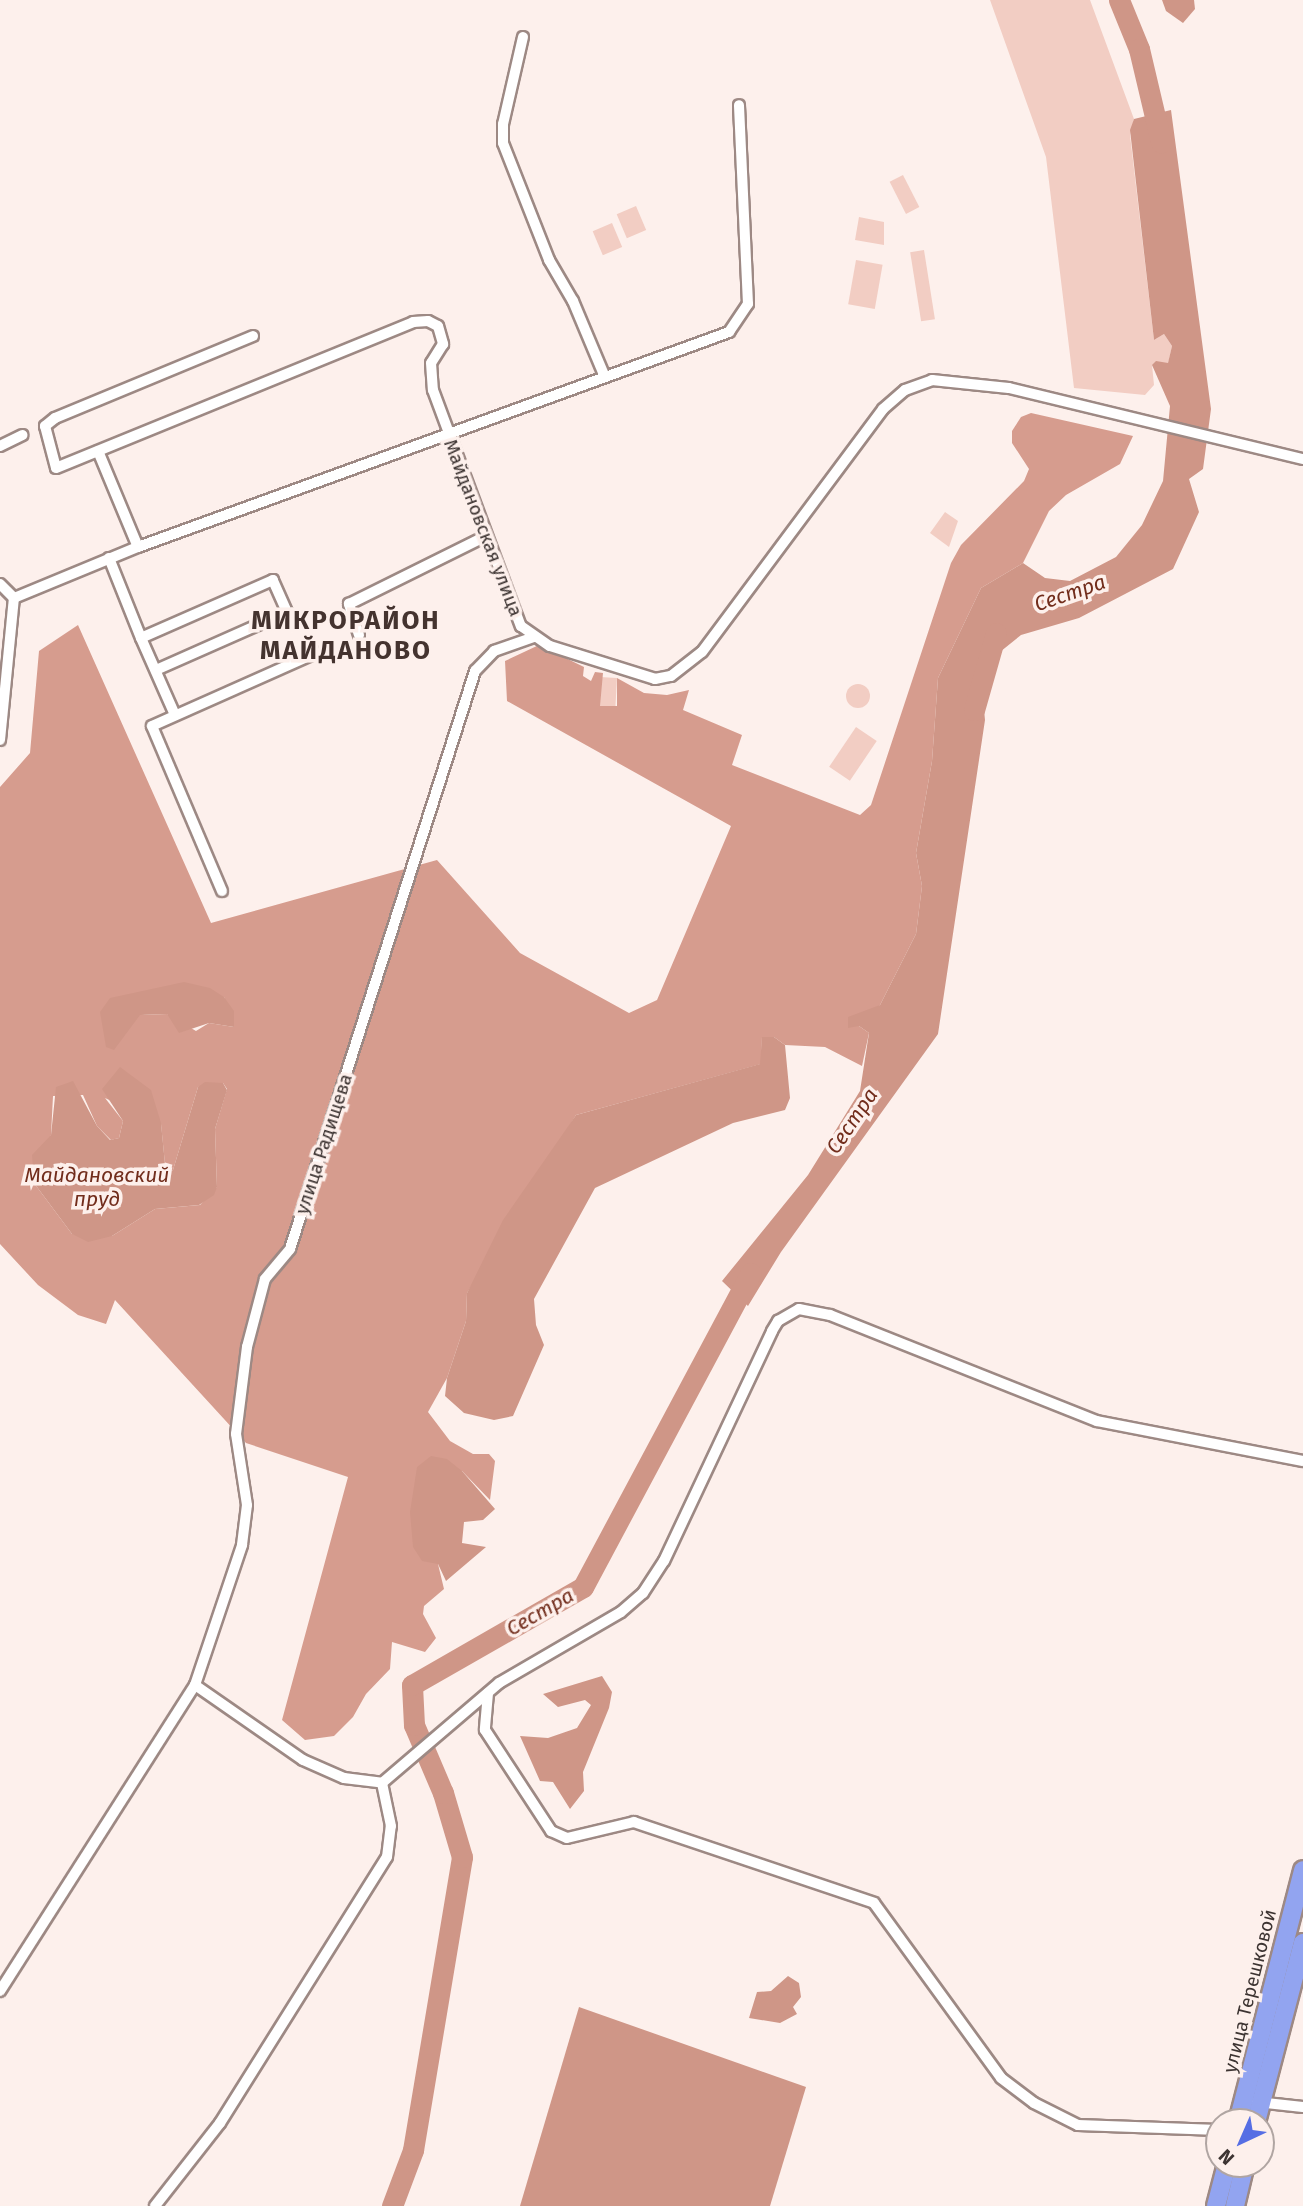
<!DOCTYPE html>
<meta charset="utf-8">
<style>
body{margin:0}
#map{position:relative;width:1303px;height:2206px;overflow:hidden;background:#fdf0ec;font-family:"Fira Sans",sans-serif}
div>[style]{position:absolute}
.green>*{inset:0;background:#f2cdc3;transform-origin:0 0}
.round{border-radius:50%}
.forest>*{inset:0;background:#d69c8e}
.water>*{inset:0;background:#cf9687}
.river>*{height:21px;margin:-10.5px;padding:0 10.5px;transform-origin:10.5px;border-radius:10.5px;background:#cf9687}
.roads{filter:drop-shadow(2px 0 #9d8984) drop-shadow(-2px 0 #9d8984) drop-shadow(0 2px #9d8984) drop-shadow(0 -2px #9d8984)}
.minor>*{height:10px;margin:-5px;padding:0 5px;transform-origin:5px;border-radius:5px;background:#fff}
.trunk>*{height:18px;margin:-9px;padding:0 9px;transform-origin:9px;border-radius:9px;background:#92a4f0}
span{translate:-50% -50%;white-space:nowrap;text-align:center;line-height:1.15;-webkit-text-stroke:7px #fdf0ec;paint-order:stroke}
.street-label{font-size:19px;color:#3d3432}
.water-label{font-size:21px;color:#722d1c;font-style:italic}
.district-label{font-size:26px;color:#44332f;font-weight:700;letter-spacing:2px}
.north{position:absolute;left:1205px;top:2108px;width:70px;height:70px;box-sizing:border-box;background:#fdf0ec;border:2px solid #b0a5a2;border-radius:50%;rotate:224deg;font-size:19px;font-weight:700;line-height:28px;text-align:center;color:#3d3432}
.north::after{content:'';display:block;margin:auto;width:24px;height:32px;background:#566ee4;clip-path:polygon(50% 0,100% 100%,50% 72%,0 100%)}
</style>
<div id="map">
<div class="green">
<div style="clip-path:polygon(990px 0,1090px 0,1134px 119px,1130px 135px,1154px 340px,1164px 334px,1172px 346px,1168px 364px,1152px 365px,1154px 385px,1145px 395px,1074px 388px,1046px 157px)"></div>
<div style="left:903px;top:175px;width:36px;height:15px;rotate:63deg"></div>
<div style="left:636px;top:206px;width:26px;height:21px;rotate:67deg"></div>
<div style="clip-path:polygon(859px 217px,884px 222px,884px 245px,855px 240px)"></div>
<div style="left:612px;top:223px;width:26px;height:21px;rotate:67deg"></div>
<div style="left:924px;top:250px;width:70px;height:14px;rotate:81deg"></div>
<div style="left:856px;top:260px;width:27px;height:45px;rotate:10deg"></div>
<div style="clip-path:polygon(945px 512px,958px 521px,949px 547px,930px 533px)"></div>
<div style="left:600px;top:677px;width:17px;height:29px;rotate:3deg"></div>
<div class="round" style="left:846px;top:684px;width:24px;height:24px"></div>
<div style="left:856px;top:727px;width:25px;height:48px;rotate:34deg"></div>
</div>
<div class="forest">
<div style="clip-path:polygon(evenodd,1031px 413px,1133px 436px,1120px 464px,1066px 495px,1049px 511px,1023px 563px,981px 588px,938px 678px,932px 761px,916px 853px,922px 886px,916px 934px,880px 1005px,859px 1026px,869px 1033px,862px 1066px,825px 1047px,785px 1045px,774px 1037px,762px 1037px,761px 1064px,576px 1115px,467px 1293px,466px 1321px,447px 1378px,428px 1412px,450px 1441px,473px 1454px,489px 1454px,495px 1461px,490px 1500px,462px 1471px,438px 1564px,444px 1589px,424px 1606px,423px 1614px,436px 1638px,425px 1652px,392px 1642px,390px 1669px,366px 1694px,353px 1717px,334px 1736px,305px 1740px,282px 1720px,348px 1477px,246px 1443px,115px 1300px,106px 1324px,78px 1315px,38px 1285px,0 1244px,0 787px,30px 753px,39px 651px,78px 625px,211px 923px,437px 860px,520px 953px,629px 1013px,657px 1000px,731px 826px,507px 701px,505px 661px,539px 645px,584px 667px,583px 676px,591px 681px,595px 672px,603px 673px,600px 706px,617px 706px,617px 678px,644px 693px,667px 695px,689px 690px,683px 710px,742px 735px,732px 765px,860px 815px,871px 805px,951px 563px,961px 545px,1024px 481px,1029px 469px,1012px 443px,1012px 431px,1021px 417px,1031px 413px,224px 997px,234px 1027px,209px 1023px,196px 1031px,167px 1014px,140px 1015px,224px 997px,1031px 413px,223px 1083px,227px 1089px,215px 1129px,217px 1187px,200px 1205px,155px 1209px,112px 1236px,72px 1234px,34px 1183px,51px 1135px,53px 1096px,83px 1095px,97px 1126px,111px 1140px,119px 1138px,123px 1121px,105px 1098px,161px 1124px,166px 1174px,173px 1170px,198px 1087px,223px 1083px)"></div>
</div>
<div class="water">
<div style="clip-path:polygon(1162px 0,1194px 0,1195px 9px,1183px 23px,1166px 11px)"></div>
<div style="clip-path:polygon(1171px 110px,1211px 409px,1203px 469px,1189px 479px,1199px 512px,1173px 569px,1079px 618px,1021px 635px,980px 668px,985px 720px,938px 1034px,781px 1252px,748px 1306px,722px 1281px,808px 1175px,860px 1091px,869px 1033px,859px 1026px,848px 1028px,848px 1017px,880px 1005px,916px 934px,922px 886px,916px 853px,932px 761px,938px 678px,981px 588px,1023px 563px,1045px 578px,1070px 581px,1116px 557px,1142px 525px,1163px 481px,1170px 406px,1152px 365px,1156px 361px,1168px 363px,1172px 346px,1164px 334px,1154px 340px,1130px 130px,1134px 119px)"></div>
<div style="clip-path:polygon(184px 982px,210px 988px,224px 997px,234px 1011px,234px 1027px,209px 1023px,179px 1033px,167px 1014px,140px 1015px,114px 1050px,106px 1047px,100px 1012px,110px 998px)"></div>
<div style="clip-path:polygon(762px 1037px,774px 1037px,785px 1045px,790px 1098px,785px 1110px,733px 1123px,595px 1188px,534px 1299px,536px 1325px,544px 1345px,513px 1416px,494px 1420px,464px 1413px,445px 1396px,447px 1378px,466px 1321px,467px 1293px,503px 1220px,576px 1115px,760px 1064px)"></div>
<div style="clip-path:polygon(120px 1067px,151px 1090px,161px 1123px,166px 1174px,173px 1170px,198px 1087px,205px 1082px,223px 1083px,227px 1090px,215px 1129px,217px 1187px,214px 1195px,199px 1205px,155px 1209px,112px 1236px,88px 1242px,72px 1234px,34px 1183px,32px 1155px,51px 1135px,56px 1087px,73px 1081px,97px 1126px,110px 1140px,119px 1138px,123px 1121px,102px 1089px)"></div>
<div style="clip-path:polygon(431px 1456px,447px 1459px,462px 1471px,495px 1509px,483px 1520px,464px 1522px,462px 1543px,486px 1547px,446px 1581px,438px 1564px,422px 1561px,413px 1547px,410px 1512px,417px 1467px)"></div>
<div style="clip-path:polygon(602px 1676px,612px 1692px,609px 1708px,583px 1772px,584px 1791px,570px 1809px,553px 1782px,540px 1781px,520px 1736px,548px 1738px,577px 1728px,591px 1705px,585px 1700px,558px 1707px,543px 1694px)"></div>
<div style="clip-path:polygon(788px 1976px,799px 1983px,801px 1997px,793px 2007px,797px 2014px,780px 2023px,749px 2018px,757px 1992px,771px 1991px)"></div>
<div style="clip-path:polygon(579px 2007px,806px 2087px,770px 2206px,520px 2206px)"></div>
</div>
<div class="river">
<div style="left:1119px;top:0;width:53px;rotate:67.8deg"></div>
<div style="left:1139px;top:49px;width:96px;rotate:76.7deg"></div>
<div style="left:974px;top:710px;width:80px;rotate:-74.1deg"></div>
<div style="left:392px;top:2206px;width:60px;rotate:-69.4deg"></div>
<div style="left:413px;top:2150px;width:297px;rotate:-80.5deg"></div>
<div style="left:462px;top:1857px;width:67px;rotate:-106.5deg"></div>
<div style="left:443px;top:1793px;width:74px;rotate:-113.1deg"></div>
<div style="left:414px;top:1725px;width:40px;rotate:-92.9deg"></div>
<div style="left:412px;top:1685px;width:197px;rotate:-29.8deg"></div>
<div style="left:583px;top:1587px;width:356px;rotate:-61.9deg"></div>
</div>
<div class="roads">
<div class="minor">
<div style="left:523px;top:37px;width:89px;rotate:102.9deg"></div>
<div style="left:503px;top:124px;width:19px;rotate:90deg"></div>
<div style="left:503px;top:143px;width:126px;rotate:68.5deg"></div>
<div style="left:549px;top:260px;width:48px;rotate:59.7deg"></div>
<div style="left:573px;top:301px;width:82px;rotate:67.2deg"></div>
<div style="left:253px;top:336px;width:214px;rotate:157.5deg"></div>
<div style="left:55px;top:418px;width:13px;rotate:141deg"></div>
<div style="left:45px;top:426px;width:43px;rotate:75.3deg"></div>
<div style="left:56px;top:468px;width:386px;rotate:-22.2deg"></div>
<div style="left:413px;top:322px;width:15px;rotate:-4deg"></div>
<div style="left:428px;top:321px;width:11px;rotate:27deg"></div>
<div style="left:438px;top:326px;width:19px;rotate:74deg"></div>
<div style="left:443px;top:344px;width:22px;rotate:122deg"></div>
<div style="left:431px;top:363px;width:27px;rotate:86deg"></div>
<div style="left:433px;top:390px;width:252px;rotate:69.6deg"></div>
<div style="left:521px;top:626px;width:35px;rotate:35deg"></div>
<div style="left:550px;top:646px;width:110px;rotate:17.4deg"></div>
<div style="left:655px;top:679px;width:16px;rotate:-11deg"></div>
<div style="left:671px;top:676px;width:39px;rotate:-38deg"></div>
<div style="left:702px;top:652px;width:303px;rotate:-53.3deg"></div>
<div style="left:883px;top:409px;width:29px;rotate:-41deg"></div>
<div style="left:905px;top:390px;width:29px;rotate:-20deg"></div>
<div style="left:932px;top:380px;width:77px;rotate:5.9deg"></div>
<div style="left:1009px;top:388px;width:302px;rotate:13.6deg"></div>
<div style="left:0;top:446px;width:25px;rotate:-26deg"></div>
<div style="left:98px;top:451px;width:104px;rotate:67.4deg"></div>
<div style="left:109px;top:558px;width:86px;rotate:68.2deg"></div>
<div style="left:0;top:584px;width:20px;rotate:45deg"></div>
<div style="left:14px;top:598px;width:134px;rotate:-22.4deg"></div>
<div style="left:138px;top:547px;width:629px;rotate:-19.99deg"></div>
<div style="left:729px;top:332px;width:34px;rotate:-56deg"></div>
<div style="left:748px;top:304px;width:199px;rotate:-92.6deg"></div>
<div style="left:359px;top:635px;width:33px;rotate:-108deg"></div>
<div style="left:349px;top:604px;width:153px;rotate:-26.4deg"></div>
<div style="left:156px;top:670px;width:143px;rotate:-23.9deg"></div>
<div style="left:287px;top:612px;width:35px;rotate:-114deg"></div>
<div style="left:273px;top:580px;width:144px;rotate:156.3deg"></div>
<div style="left:141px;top:638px;width:84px;rotate:66.2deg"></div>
<div style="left:0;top:740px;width:143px;rotate:-84.4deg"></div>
<div style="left:222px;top:891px;width:179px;rotate:-113deg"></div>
<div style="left:152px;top:726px;width:180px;rotate:-24deg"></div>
<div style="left:195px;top:1685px;width:148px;rotate:-71.4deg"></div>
<div style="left:242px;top:1545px;width:40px;rotate:-82.9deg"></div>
<div style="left:247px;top:1505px;width:72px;rotate:-98.8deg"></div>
<div style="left:236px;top:1434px;width:88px;rotate:-82.8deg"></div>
<div style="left:247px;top:1347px;width:70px;rotate:-75.2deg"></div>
<div style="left:265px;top:1279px;width:39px;rotate:-50deg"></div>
<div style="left:290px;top:1249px;width:607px;rotate:-72.25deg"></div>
<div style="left:475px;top:671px;width:28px;rotate:-46deg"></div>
<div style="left:494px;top:651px;width:42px;rotate:-19.3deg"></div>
<div style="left:488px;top:1693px;width:37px;rotate:95deg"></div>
<div style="left:485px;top:1730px;width:121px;rotate:56.8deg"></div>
<div style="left:551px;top:1831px;width:17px;rotate:24deg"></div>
<div style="left:567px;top:1838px;width:69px;rotate:-13.4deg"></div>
<div style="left:634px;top:1822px;width:253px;rotate:18.6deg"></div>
<div style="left:874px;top:1903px;width:216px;rotate:54deg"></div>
<div style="left:1001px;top:2078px;width:41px;rotate:37.1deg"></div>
<div style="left:1034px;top:2103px;width:49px;rotate:26.6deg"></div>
<div style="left:1078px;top:2125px;width:141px;rotate:2deg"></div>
<div style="left:0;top:1991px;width:363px;rotate:-57.5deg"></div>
<div style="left:195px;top:1685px;width:131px;rotate:34.8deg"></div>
<div style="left:303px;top:1760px;width:45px;rotate:23.7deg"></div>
<div style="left:344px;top:1778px;width:38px;rotate:7deg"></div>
<div style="left:382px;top:1783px;width:154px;rotate:-40.5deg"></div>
<div style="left:499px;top:1683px;width:141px;rotate:-30.2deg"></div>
<div style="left:621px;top:1612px;width:29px;rotate:-41deg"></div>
<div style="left:643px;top:1593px;width:38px;rotate:-57deg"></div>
<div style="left:664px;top:1561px;width:254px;rotate:-64.8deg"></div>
<div style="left:772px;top:1331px;width:12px;rotate:-59deg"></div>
<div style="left:778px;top:1321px;width:24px;rotate:-30deg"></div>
<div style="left:799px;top:1309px;width:32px;rotate:11deg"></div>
<div style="left:830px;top:1315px;width:287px;rotate:21.7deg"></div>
<div style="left:1097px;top:1421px;width:210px;rotate:11deg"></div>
<div style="left:1257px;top:2102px;width:46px;rotate:6.2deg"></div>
<div style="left:155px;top:2206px;width:105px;rotate:-51.9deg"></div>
<div style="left:220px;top:2123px;width:314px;rotate:-57.9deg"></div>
<div style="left:387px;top:1857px;width:31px;rotate:-83deg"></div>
<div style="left:391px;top:1826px;width:44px;rotate:-101.8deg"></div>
</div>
<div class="trunk">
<div style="left:1238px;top:2122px;width:260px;rotate:-75.5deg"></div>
<div style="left:1256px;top:2122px;width:185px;rotate:-75.3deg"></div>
<div style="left:1216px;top:2206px;width:43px;rotate:-75.3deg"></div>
<div style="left:1235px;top:2206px;width:43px;rotate:-76.6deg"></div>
</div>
</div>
<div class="street-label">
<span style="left:483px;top:528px;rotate:69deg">Майдановская улица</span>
<span style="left:324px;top:1144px;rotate:-72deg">улица Радищева</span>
<span style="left:1250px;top:1991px;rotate:-76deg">улица Терешковой</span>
</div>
<div class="water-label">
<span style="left:1070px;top:593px;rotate:-19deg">Сестра</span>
<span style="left:852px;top:1121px;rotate:-56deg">Сестра</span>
<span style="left:97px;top:1187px">Майдановский<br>пруд</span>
<span style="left:540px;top:1612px;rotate:-30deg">Сестра</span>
</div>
<div class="district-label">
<span style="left:346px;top:636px">МИКРОРАЙОН<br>МАЙДАНОВО</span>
</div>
<div class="north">N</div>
</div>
